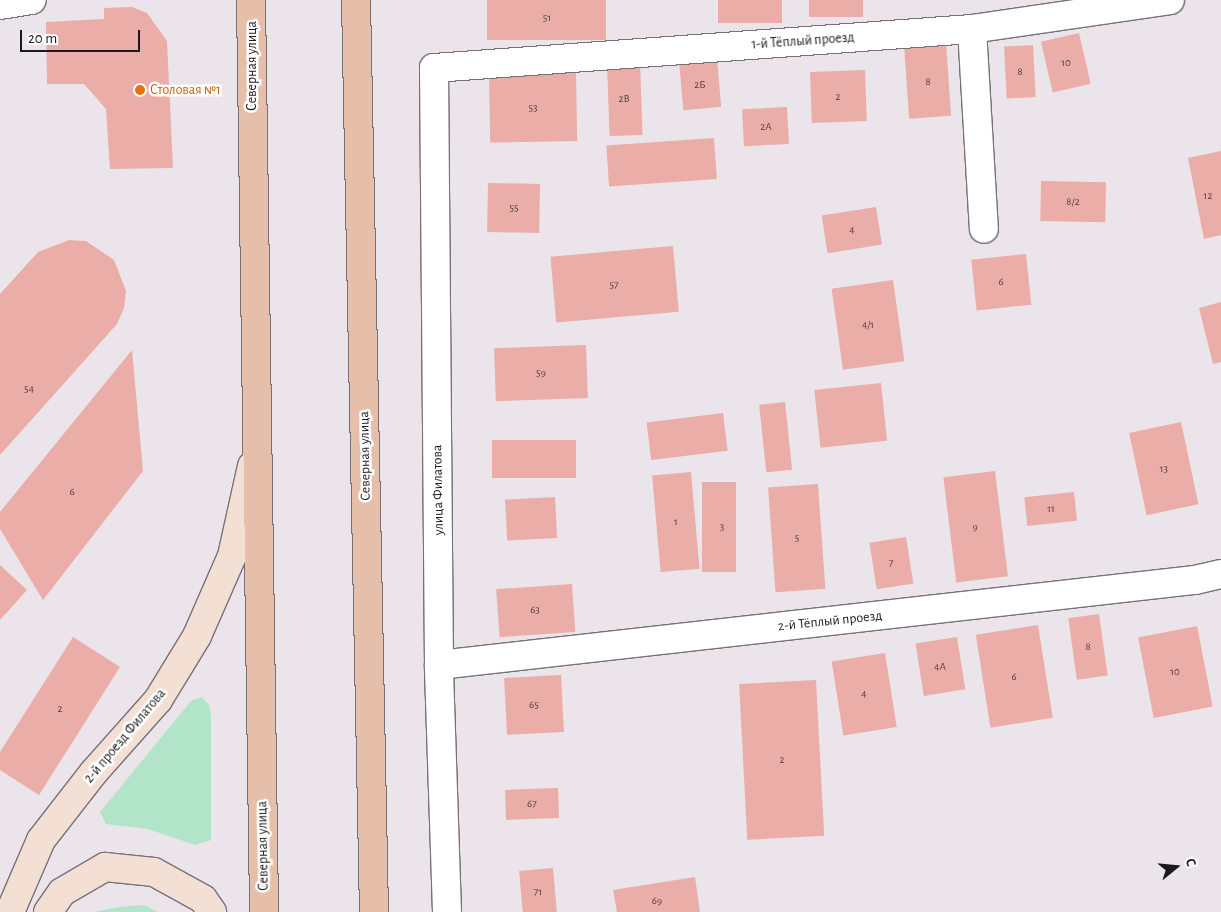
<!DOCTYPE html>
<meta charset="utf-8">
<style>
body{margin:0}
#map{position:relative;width:1221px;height:912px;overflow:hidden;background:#ebe4ea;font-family:"Alegreya Sans",sans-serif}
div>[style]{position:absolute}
.green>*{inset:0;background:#b2e4c9}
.building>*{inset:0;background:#eaada8;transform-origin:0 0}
.roads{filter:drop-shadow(1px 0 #777176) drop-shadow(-1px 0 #777176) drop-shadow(0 1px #777176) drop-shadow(0 -1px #777176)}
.street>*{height:28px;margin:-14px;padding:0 14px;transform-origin:14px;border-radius:14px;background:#fff}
.secondary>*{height:28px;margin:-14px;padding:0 14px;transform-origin:14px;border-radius:14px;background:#f3dfd4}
.primary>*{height:28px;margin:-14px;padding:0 14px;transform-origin:14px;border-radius:14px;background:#e6bfaa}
.dots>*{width:14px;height:14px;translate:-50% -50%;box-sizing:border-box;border:2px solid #fff;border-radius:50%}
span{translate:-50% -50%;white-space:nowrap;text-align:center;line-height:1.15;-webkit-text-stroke:5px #fff;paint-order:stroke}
.number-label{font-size:11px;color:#4f3e3e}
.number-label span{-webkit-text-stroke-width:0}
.street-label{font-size:14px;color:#1b191b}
.food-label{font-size:14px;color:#c56008}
.left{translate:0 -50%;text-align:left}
.north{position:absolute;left:1151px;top:842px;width:50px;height:50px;-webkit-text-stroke:4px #fff;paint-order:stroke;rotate:73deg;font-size:14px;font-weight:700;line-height:20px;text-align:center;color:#1b191b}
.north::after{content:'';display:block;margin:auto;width:18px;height:22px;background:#1b191b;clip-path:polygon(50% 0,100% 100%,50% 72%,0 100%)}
.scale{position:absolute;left:20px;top:30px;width:120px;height:22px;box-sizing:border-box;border:2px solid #1b191b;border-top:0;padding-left:6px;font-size:15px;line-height:18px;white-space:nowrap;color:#1b191b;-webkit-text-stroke:4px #fff;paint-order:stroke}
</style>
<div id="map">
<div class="green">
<div style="clip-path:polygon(202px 697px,209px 705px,211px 717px,211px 840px,195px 845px,148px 829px,106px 824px,100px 812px,191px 701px)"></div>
<div style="clip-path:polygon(144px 905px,158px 912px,93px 912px,119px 907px)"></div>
</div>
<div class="building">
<div style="left:487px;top:0;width:119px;height:40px"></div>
<div style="left:718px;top:0;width:64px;height:23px"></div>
<div style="left:809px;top:0;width:54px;height:17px"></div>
<div style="clip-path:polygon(132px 7px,147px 13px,167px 41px,173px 168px,110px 169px,106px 109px,84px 84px,47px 84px,46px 22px,104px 19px,104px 8px)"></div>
<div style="left:1079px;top:33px;width:52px;height:39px;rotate:77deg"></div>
<div style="left:946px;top:43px;width:73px;height:42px;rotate:86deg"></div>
<div style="left:1033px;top:45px;width:52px;height:29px;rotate:87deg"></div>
<div style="left:717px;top:59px;width:48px;height:38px;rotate:85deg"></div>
<div style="left:640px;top:62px;width:73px;height:33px;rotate:88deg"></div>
<div style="left:865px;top:70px;width:51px;height:55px;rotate:88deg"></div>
<div style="left:576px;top:73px;width:68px;height:87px;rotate:89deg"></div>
<div style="left:787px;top:107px;width:37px;height:45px;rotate:87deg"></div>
<div style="left:714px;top:138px;width:41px;height:108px;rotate:86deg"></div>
<div style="clip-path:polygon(1221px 151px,1221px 235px,1204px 239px,1188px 158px)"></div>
<div style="left:1041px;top:181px;width:65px;height:40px;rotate:1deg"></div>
<div style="left:488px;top:183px;width:52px;height:49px;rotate:1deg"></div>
<div style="left:876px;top:207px;width:38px;height:55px;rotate:81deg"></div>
<div style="clip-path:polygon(69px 240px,86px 241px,114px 260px,126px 291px,124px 308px,117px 324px,0 455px,0 294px,38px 252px)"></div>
<div style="left:673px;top:246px;width:66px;height:123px;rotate:85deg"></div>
<div style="left:1026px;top:254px;width:51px;height:55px;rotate:84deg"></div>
<div style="left:893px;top:280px;width:82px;height:62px;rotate:82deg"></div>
<div style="clip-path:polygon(1221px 302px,1221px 362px,1213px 364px,1199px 308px)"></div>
<div style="left:586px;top:345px;width:53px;height:92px;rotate:88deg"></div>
<div style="clip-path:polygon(132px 350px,143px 471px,43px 600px,0 529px,0 512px)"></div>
<div style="left:881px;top:383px;width:58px;height:67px;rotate:84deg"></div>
<div style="left:785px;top:402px;width:68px;height:26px;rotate:84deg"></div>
<div style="left:723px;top:413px;width:38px;height:77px;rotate:83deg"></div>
<div style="left:1181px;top:422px;width:84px;height:53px;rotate:78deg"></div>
<div style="left:492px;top:440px;width:84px;height:38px"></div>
<div style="left:995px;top:471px;width:106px;height:52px;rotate:83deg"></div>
<div style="left:691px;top:472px;width:97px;height:39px;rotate:85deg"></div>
<div style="left:702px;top:482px;width:34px;height:90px"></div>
<div style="left:818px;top:484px;width:105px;height:50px;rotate:86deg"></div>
<div style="left:1074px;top:492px;width:29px;height:50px;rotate:84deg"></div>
<div style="left:555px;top:497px;width:41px;height:50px;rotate:87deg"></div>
<div style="left:906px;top:537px;width:47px;height:37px;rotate:81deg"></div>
<div style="clip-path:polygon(0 565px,27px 590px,0 620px)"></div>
<div style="left:572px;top:584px;width:48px;height:76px;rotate:86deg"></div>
<div style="left:1099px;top:614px;width:62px;height:31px;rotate:82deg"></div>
<div style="left:1038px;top:625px;width:94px;height:63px;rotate:81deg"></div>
<div style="left:1197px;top:626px;width:82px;height:60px;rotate:79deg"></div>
<div style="clip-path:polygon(73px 637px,120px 667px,39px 795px,0 770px,0 752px)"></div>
<div style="left:957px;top:637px;width:53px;height:42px;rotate:81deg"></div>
<div style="left:885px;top:653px;width:75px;height:54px;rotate:81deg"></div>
<div style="left:561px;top:675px;width:57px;height:57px;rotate:87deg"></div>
<div style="left:816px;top:680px;width:156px;height:77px;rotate:87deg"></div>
<div style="left:558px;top:788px;width:30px;height:53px;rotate:88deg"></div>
<div style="left:553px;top:868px;width:44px;height:34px;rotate:85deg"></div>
<div style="clip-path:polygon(695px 877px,700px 912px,617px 912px,613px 890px)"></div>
</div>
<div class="roads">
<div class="street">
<div style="left:0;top:5px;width:32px;rotate:-9deg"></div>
<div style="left:972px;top:29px;width:200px;rotate:86.6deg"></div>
<div style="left:439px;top:665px;width:761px;rotate:-6.42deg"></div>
<div style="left:1195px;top:580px;width:27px;rotate:-13deg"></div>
<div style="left:447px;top:912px;width:247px;rotate:-91.9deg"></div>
<div style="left:439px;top:665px;width:597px;rotate:-90.48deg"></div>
<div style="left:434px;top:68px;width:539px;rotate:-4.15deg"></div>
<div style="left:972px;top:29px;width:200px;rotate:-8.3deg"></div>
</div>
<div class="secondary">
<div style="left:10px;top:912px;width:78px;rotate:-66.7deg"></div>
<div style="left:41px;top:840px;width:86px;rotate:-52.1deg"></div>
<div style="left:94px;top:772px;width:96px;rotate:-48.4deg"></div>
<div style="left:158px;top:700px;width:75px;rotate:-58.6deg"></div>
<div style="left:197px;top:636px;width:87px;rotate:-66.4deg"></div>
<div style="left:232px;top:556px;width:92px;rotate:-77.5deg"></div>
<div style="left:48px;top:912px;width:24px;rotate:-55deg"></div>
<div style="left:62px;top:892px;width:50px;rotate:-30.2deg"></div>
<div style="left:105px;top:867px;width:49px;rotate:5.8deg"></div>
<div style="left:154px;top:872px;width:56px;rotate:28.9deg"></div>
<div style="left:203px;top:899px;width:16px;rotate:55deg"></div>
</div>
<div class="primary">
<div style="left:251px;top:0;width:912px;rotate:89.18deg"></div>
<div style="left:356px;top:0;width:912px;rotate:88.87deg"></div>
</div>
</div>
<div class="dots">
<div style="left:140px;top:90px;background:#e8710a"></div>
</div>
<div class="number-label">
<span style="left:547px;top:18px">51</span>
<span style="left:1066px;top:63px">10</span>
<span style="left:1020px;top:72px">8</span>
<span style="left:928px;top:82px">8</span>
<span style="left:700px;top:85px">2Б</span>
<span style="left:838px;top:97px">2</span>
<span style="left:624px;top:99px">2В</span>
<span style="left:533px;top:108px">53</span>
<span style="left:766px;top:127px">2А</span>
<span style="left:1208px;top:196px">12</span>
<span style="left:1073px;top:202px">8/2</span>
<span style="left:514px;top:208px">55</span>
<span style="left:852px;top:230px">4</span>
<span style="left:1001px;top:282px">6</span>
<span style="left:614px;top:285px">57</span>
<span style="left:868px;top:325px">4/1</span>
<span style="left:541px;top:373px">59</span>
<span style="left:29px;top:389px">54</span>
<span style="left:1164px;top:469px">13</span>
<span style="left:72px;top:492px">6</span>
<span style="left:1051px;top:509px">11</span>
<span style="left:676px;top:522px">1</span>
<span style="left:722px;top:527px">3</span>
<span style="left:975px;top:527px">9</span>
<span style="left:797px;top:538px">5</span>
<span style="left:891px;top:563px">7</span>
<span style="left:535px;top:610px">63</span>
<span style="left:1088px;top:647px">8</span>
<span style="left:940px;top:667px">4А</span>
<span style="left:1175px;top:672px">10</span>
<span style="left:1014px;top:677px">6</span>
<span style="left:864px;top:694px">4</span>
<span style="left:534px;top:705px">65</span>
<span style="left:60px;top:709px">2</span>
<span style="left:782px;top:760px">2</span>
<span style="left:532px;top:804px">67</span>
<span style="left:538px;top:892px">71</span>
<span style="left:657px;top:901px">69</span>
</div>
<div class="street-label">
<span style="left:803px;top:41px;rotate:-4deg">1-й Тёплый проезд</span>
<span style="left:252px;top:66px;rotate:-90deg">Северная улица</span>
<span style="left:365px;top:456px;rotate:-91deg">Северная улица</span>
<span style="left:438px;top:490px;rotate:-91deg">улица Филатова</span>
<span style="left:830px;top:621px;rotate:-6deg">2-й Тёплый проезд</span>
<span style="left:125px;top:736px;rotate:-50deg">2-й проезд Филатова</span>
<span style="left:263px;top:846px;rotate:-91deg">Северная улица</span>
</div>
<div class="food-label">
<span class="left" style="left:150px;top:90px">Столовая №1</span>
</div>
<div class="north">С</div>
<div class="scale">20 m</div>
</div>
